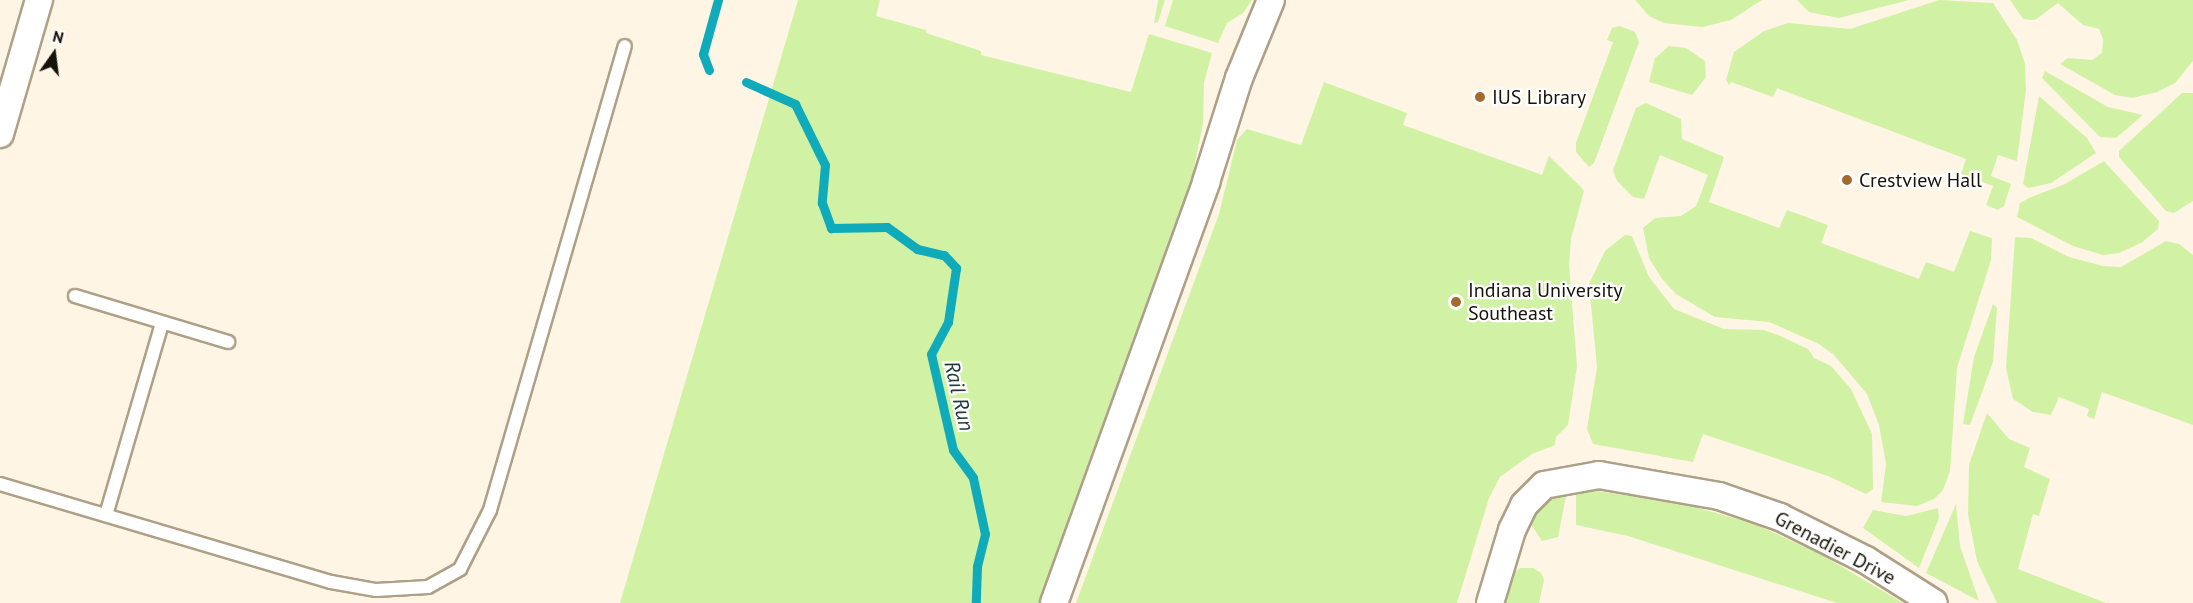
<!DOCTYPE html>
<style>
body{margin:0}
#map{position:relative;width:2193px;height:603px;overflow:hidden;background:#fef5e5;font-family:"PT Sans",sans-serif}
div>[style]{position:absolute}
.green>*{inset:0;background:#d1f2a5}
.stream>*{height:9px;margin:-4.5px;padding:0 4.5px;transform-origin:4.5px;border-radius:4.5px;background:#10abba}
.roads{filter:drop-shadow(2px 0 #aea087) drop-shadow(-2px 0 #aea087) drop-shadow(0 2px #aea087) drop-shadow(0 -2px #aea087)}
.lane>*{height:12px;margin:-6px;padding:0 6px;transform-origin:6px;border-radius:6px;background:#fff}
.street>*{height:26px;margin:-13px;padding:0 13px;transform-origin:13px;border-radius:13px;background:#fff}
.dots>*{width:16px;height:16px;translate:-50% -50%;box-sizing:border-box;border:3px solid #fff;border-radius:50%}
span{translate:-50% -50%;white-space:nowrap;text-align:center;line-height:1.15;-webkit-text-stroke:4.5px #fff;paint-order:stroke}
.poi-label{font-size:20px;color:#18130a}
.left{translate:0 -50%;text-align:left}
.street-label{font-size:20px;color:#18130a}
.water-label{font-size:21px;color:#21383b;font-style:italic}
.north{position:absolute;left:24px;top:24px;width:60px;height:60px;-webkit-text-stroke:4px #fff;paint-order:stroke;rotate:14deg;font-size:16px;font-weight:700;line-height:24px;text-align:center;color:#18130a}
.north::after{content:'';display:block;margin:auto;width:21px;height:27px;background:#18130a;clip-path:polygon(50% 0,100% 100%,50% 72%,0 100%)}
</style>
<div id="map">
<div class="green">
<div style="clip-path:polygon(798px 0,880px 0,876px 16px,926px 30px,926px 33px,981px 51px,981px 55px,1131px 92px,1149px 34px,1212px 53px,1204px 83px,1203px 124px,1191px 182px,1042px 603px,620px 603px)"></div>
<div style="clip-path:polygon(1158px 0,1165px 0,1158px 22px,1154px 23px)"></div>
<div style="clip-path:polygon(1173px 0,1252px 0,1243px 13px,1227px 23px,1218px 43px,1165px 26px)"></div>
<div style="clip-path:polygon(1635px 0,1762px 0,1731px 20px,1702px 27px,1664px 23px,1649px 16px)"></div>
<div style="clip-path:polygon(1797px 0,1909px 0,1839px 18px,1809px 12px)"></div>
<div style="clip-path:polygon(1939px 0,1993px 3px,2017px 40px,2025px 64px,2026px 90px,2017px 161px,1998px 155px,1991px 176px,2011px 184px,2004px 206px,1998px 210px,1986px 205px,1993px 186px,1961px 174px,1966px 159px,1777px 88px,1773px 97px,1731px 82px,1729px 85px,1726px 80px,1734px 52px,1764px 31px,1788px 23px,1850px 29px)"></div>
<div style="clip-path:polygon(2010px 0,2193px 0,2193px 61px,2175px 83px,2157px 92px,2132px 98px,2115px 95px,2060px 64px,2068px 58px,2092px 60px,2102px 53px,2103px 39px,2099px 29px,2083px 25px,2058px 3px,2035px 20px,2023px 19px)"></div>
<div style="clip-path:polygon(1620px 26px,1635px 32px,1639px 42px,1594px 163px,1589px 167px,1576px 152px,1576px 143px,1613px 42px,1607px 40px,1612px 28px)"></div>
<div style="clip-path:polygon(1669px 46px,1686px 48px,1705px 61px,1706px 77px,1692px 95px,1649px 82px,1655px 58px)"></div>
<div style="clip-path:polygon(2045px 71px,2108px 107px,2143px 115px,2116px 138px,2100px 137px,2042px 78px)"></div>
<div style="clip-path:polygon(1324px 82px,1407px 113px,1403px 125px,1542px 175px,1549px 156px,1581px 187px,1584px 191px,1571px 239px,1569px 265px,1577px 366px,1568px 425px,1556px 437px,1555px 445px,1532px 454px,1500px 477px,1489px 498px,1457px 603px,1076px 603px,1219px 214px,1237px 140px,1247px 129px,1301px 145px)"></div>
<div style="clip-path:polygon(2182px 93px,2193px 93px,2193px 201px,2174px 213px,2166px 211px,2119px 157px,2119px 151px)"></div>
<div style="clip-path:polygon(2039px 96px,2087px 138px,2096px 153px,2051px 183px,2028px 188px,2023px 184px)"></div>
<div style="clip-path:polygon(1646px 103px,1681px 119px,1682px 139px,1724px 157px,1709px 202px,1779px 228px,1787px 210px,1828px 225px,1821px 243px,1919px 279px,1926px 262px,1954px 272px,1970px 231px,1992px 238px,1991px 260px,1957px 368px,1950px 471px,1943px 490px,1934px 499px,1917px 506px,1881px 502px,1886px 464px,1879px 425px,1867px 394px,1834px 355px,1819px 344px,1769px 322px,1715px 317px,1676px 294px,1662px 279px,1649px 258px,1643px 228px,1655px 218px,1681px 216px,1696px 206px,1708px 175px,1660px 155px,1644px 199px,1633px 197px,1617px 181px,1613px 170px,1636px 108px)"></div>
<div style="clip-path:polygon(2104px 161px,2159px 221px,2158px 229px,2141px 243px,2119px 253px,2103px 255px,2073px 246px,2017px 217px,2020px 203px,2029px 198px,2065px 184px)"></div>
<div style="clip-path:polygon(1625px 235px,1632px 236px,1649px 277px,1674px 309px,1724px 329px,1764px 330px,1778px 335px,1808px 349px,1814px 358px,1831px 366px,1851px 389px,1872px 434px,1873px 489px,1866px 494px,1828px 476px,1703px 434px,1693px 462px,1593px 444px,1587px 429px,1597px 367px,1589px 284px,1605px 251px)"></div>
<div style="clip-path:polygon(2015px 237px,2031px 238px,2069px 257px,2103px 266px,2121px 267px,2166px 241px,2179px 244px,2193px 255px,2193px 425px,2102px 392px,2094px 419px,2087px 416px,2089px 409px,2059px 397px,2051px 415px,2033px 412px,2013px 399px,2006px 368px)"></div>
<div style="clip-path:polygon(1993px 304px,1997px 308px,1993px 362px,1970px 425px,1963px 424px,1974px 357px)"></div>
<div style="clip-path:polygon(1987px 413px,2009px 439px,2030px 448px,2024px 467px,2050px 479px,2039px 516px,2033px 514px,2018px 569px,2106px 603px,1997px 603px,1977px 561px,1968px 514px,1969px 465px)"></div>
<div style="clip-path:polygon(1576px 488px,1681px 503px,1755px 524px,1822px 555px,1903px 603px,1837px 603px,1628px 536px,1576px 525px)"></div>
<div style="clip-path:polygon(1567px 491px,1558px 537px,1542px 541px,1530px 523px,1539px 503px)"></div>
<div style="clip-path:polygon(1956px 504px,1960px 546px,1979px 601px,1926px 573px)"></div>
<div style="clip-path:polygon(1938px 508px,1939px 518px,1919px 568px,1863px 528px,1873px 510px,1906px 516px)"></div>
<div style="clip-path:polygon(1520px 568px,1533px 568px,1541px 573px,1544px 580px,1539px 603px,1505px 603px,1513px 574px)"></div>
</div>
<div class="stream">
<div style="left:709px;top:70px;width:17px;rotate:-111deg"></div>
<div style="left:703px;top:54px;width:56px;rotate:-74.5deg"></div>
<div style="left:746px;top:82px;width:54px;rotate:24.2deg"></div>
<div style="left:795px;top:104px;width:68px;rotate:63.8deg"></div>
<div style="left:825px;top:165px;width:38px;rotate:95deg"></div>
<div style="left:822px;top:203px;width:27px;rotate:70deg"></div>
<div style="left:831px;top:228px;width:56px;rotate:-1deg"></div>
<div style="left:887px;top:227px;width:37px;rotate:36deg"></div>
<div style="left:917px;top:249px;width:28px;rotate:13deg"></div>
<div style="left:944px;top:255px;width:18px;rotate:47deg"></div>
<div style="left:956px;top:268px;width:55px;rotate:98.4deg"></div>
<div style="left:948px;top:322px;width:36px;rotate:118deg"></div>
<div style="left:931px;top:354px;width:98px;rotate:77.1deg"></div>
<div style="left:953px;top:450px;width:34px;rotate:54deg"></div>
<div style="left:973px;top:478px;width:57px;rotate:77.9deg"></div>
<div style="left:985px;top:534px;width:34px;rotate:104deg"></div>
<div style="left:977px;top:567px;width:36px;rotate:92deg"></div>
</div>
<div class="roads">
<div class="lane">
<div style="left:75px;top:296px;width:160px;rotate:16.7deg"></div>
<div style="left:0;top:484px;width:345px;rotate:16.5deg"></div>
<div style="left:331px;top:582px;width:46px;rotate:10.1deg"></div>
<div style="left:376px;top:590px;width:52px;rotate:-3.3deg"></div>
<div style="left:428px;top:587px;width:37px;rotate:-29deg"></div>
<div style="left:460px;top:569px;width:66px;rotate:-63deg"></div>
<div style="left:490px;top:510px;width:483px;rotate:-73.8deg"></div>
<div style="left:106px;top:515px;width:200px;rotate:-73.7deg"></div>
</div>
<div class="street">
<div style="left:0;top:134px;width:140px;rotate:-73.8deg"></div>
<div style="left:1054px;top:603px;width:448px;rotate:-70.1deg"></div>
<div style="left:1206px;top:182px;width:109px;rotate:-72.4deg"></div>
<div style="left:1239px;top:78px;width:84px;rotate:-67.7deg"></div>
<div style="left:1490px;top:603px;width:76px;rotate:-73.2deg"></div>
<div style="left:1512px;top:530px;width:28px;rotate:-64deg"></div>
<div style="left:1524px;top:505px;width:28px;rotate:-45deg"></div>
<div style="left:1544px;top:485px;width:56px;rotate:-10.3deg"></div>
<div style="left:1599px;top:475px;width:122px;rotate:9.9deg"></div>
<div style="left:1719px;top:496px;width:65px;rotate:19deg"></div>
<div style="left:1780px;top:517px;width:96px;rotate:26.6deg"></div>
<div style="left:1866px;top:560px;width:80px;rotate:32.3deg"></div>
</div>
</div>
<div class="dots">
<div style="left:1480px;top:97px;background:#a56a2b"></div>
<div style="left:1847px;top:180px;background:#a56a2b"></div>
<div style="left:1456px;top:302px;background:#a56a2b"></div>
</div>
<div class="poi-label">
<span class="left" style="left:1492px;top:97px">IUS Library</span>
<span class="left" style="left:1859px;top:180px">Crestview Hall</span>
<span class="left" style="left:1468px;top:302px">Indiana University<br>Southeast</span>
</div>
<div class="street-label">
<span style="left:1835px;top:548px;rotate:28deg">Grenadier Drive</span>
</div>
<div class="water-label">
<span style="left:959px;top:396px;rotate:77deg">Rail Run</span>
</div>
<div class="north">N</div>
</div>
